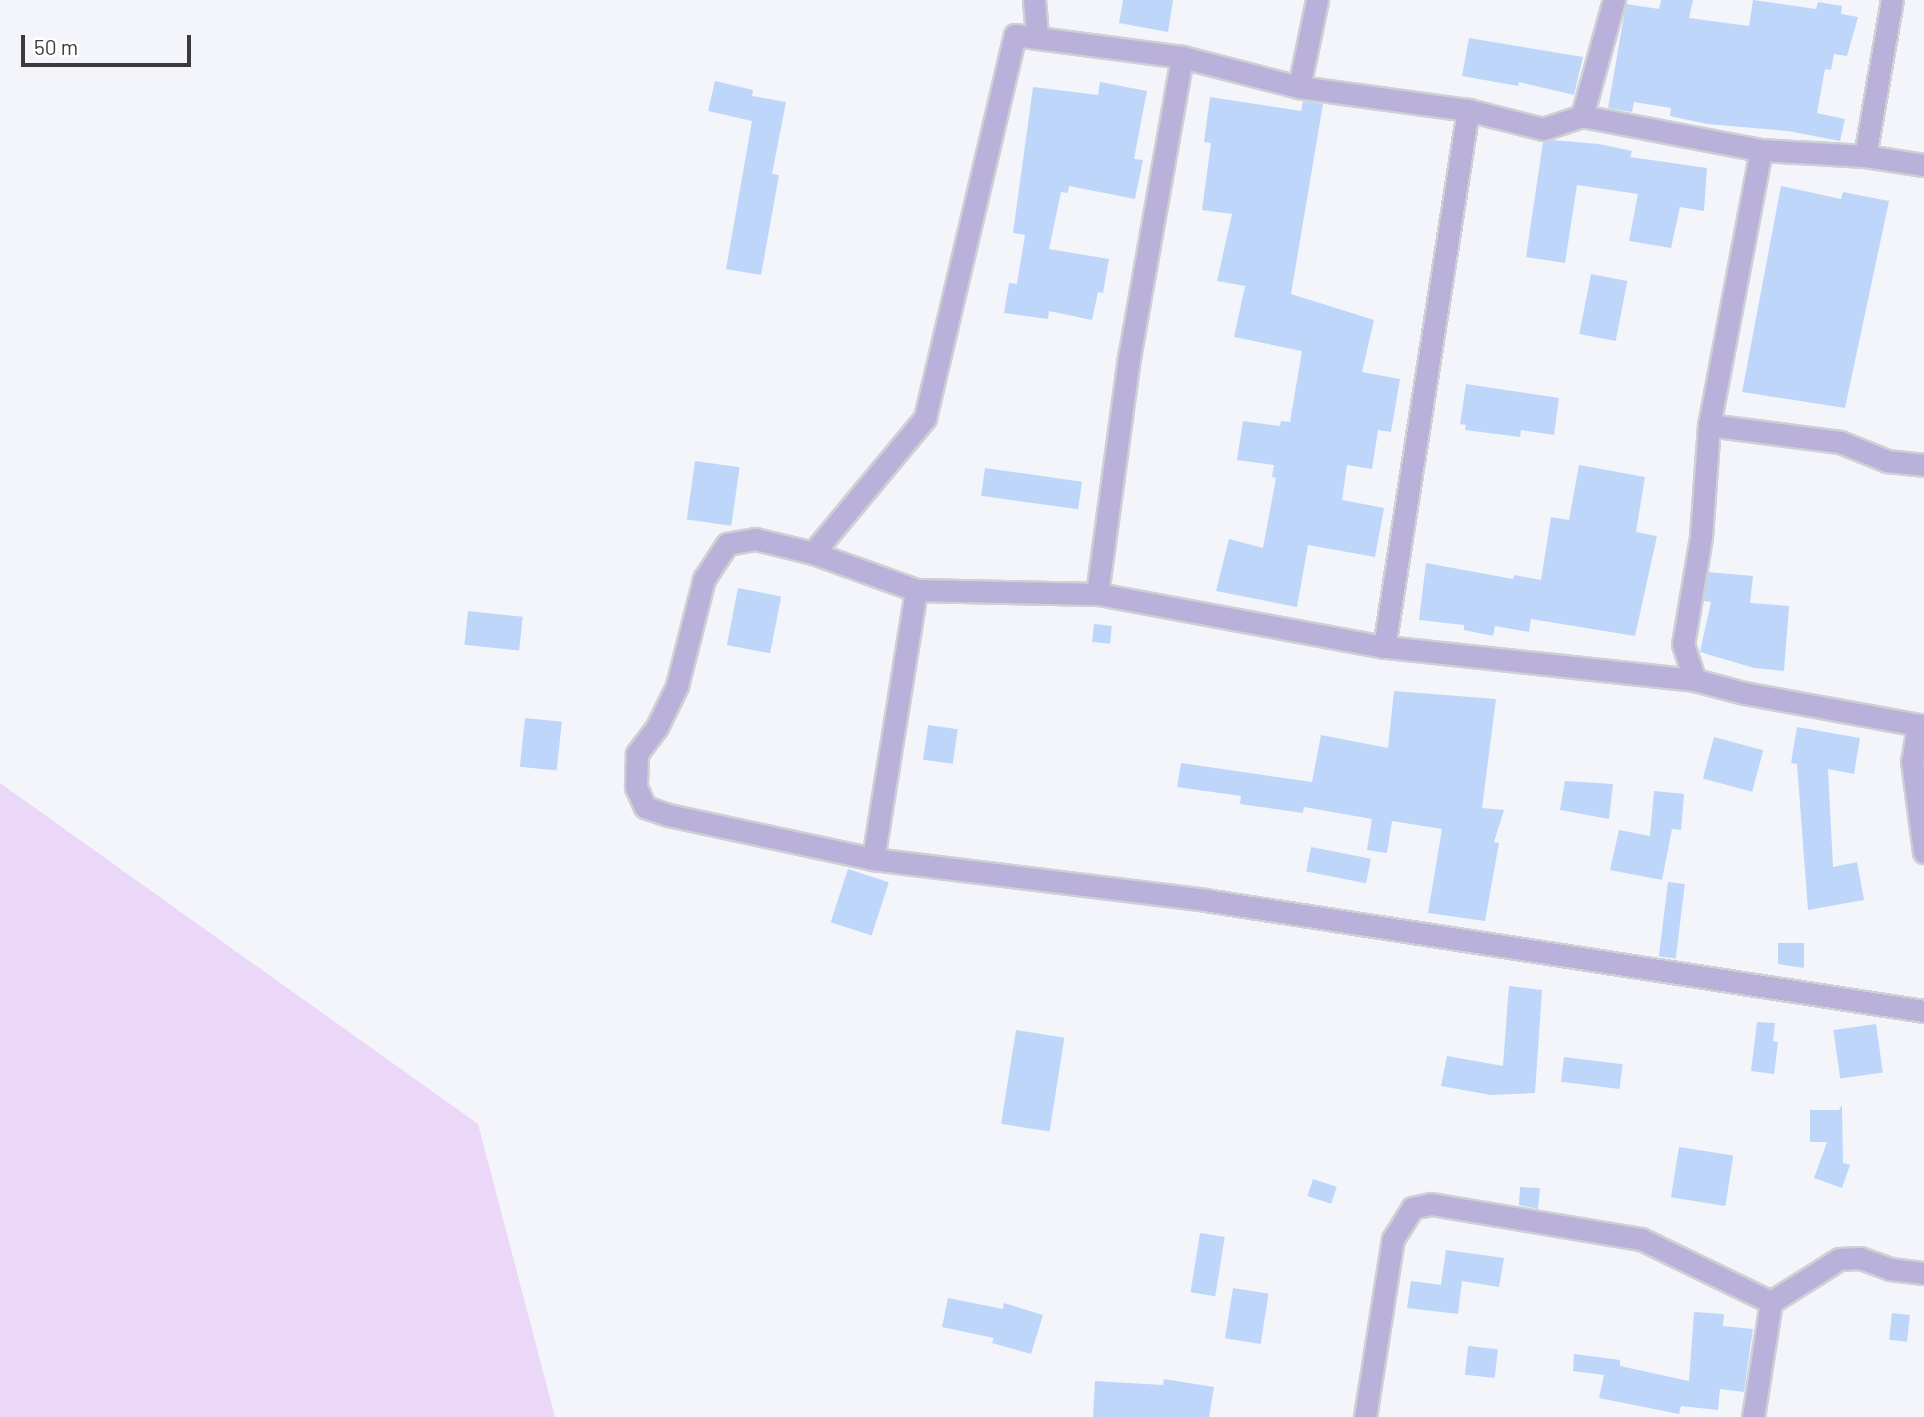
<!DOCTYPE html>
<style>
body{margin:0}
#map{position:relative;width:1924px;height:1417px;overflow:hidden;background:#f3f5fa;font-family:Barlow,sans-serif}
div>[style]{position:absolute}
.green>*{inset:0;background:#ebd7f8}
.building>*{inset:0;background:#bed6fa;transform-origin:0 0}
.roads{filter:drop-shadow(2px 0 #ced0d4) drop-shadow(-2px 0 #ced0d4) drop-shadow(0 2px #ced0d4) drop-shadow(0 -2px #ced0d4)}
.street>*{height:21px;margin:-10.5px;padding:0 10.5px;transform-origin:10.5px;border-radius:10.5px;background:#b9b1da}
span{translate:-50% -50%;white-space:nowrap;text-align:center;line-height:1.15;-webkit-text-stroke:6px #fff;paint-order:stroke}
.scale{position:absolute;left:21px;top:35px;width:170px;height:32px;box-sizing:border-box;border:4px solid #3b3b3d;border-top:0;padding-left:9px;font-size:21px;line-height:24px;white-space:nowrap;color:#3b3b3d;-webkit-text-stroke:5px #fff;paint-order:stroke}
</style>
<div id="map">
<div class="green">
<div style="clip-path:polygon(0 783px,478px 1124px,555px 1417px,0 1417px)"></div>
</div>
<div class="building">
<div style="clip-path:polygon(1123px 0,1173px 0,1168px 32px,1119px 23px)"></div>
<div style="clip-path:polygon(1661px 0,1693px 0,1689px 18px,1749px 26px,1753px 0,1816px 9px,1818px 2px,1842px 6px,1841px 14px,1858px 17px,1847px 56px,1834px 54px,1831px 70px,1825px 69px,1817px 113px,1845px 119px,1840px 141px,1788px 131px,1707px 124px,1670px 116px,1671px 108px,1634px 102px,1632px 112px,1608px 108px,1626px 4px,1659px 9px)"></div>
<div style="clip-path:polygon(1469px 38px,1583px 57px,1574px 95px,1519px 82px,1518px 86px,1462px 76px)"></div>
<div style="clip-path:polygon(715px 81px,753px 90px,752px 96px,786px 102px,772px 174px,779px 175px,761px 275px,726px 269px,752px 121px,708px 111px)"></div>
<div style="clip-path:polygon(1100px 82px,1147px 91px,1134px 159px,1143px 160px,1135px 199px,1069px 186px,1068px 193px,1061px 192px,1049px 249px,1109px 259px,1103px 293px,1098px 292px,1092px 320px,1049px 311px,1048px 319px,1004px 313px,1009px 283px,1017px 284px,1025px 235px,1013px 233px,1033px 87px,1098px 95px)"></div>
<div style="clip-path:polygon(1210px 97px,1301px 111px,1303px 101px,1323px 104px,1291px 294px,1374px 320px,1362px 372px,1400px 379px,1391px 432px,1378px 430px,1372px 469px,1347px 465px,1342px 500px,1384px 508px,1375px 557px,1308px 545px,1297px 607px,1216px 591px,1229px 539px,1263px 548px,1276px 478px,1272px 477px,1274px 465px,1237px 460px,1243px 421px,1280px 426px,1281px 421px,1290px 422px,1302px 351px,1234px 337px,1245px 286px,1217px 281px,1232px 214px,1202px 210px,1211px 143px,1204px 142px)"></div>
<div style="clip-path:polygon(1552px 140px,1599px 144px,1632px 151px,1630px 157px,1707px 168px,1704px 211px,1680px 207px,1671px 248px,1629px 241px,1638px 194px,1577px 185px,1565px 263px,1526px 257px,1543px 142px)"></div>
<div style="clip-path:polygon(1781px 186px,1841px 199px,1843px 192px,1889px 201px,1845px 408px,1742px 392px)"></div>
<div style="left:1591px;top:274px;width:37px;height:61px;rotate:11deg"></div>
<div style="clip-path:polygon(1466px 384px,1559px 398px,1554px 435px,1521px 430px,1520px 437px,1465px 430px,1466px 425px,1460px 424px)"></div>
<div style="left:695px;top:461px;width:45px;height:59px;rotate:8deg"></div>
<div style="clip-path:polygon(1579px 465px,1645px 477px,1636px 532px,1657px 536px,1635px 636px,1531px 619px,1529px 632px,1495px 626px,1493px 636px,1464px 630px,1464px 625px,1419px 620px,1426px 563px,1513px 579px,1514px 575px,1541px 580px,1551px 517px,1569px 520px)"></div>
<div style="left:985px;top:468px;width:98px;height:28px;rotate:8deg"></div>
<div style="clip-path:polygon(1708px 572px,1753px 576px,1750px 603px,1789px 606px,1784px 671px,1754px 668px,1700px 652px,1711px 602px,1704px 601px)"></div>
<div style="left:738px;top:588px;width:44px;height:58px;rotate:11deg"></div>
<div style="left:468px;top:611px;width:55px;height:34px;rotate:6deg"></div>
<div style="left:1094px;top:624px;width:18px;height:18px;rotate:6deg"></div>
<div style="clip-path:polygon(1394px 691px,1496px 699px,1482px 808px,1504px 810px,1494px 842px,1499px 843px,1485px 921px,1428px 913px,1442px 829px,1392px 821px,1387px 853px,1367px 850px,1372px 819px,1304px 807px,1303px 813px,1240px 804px,1241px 796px,1177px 787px,1181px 763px,1312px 782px,1321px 735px,1388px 748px)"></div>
<div style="left:525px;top:718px;width:37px;height:49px;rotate:6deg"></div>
<div style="left:928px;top:725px;width:30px;height:35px;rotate:8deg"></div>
<div style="clip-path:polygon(1797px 727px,1860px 738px,1854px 774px,1828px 769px,1833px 867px,1857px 862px,1864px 900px,1808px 910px,1797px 764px,1791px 763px)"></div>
<div style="left:1714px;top:737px;width:51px;height:43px;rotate:15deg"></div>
<div style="clip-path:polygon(1565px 781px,1613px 784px,1609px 819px,1560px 810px)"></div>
<div style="clip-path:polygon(1654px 791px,1684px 794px,1681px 830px,1672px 829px,1662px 880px,1610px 870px,1619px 830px,1650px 836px)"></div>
<div style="left:1311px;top:847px;width:61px;height:25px;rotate:11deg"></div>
<div style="left:848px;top:869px;width:43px;height:56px;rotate:18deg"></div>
<div style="left:1668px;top:882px;width:17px;height:75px;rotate:7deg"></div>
<div style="clip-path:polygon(1778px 943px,1804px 943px,1804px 968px,1778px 964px)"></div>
<div style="clip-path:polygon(1509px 986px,1542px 990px,1535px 1093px,1491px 1095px,1441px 1086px,1447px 1056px,1503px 1066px)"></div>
<div style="clip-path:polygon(1757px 1022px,1775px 1023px,1773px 1041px,1778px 1042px,1774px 1074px,1751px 1071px)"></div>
<div style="left:1876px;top:1024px;width:49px;height:43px;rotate:82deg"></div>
<div style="left:1016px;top:1030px;width:49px;height:95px;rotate:9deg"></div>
<div style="left:1564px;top:1057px;width:59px;height:25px;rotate:7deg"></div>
<div style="clip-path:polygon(1842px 1105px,1843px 1163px,1850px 1165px,1842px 1188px,1814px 1178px,1827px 1142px,1810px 1142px,1810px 1110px,1839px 1110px)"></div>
<div style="left:1679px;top:1147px;width:55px;height:51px;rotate:9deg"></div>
<div style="left:1313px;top:1179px;width:25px;height:18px;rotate:18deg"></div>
<div style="clip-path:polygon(1520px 1187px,1540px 1188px,1538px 1209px,1519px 1205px)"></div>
<div style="left:1200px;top:1233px;width:25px;height:60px;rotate:9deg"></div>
<div style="clip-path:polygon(1446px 1250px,1504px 1258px,1499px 1287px,1462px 1281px,1458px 1314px,1407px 1308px,1411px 1281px,1441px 1285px)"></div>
<div style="left:1233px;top:1288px;width:36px;height:51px;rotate:9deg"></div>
<div style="clip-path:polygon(948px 1298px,1003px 1309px,1004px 1303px,1043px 1315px,1031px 1354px,992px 1343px,994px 1338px,942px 1327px)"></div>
<div style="clip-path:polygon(1694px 1312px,1724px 1314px,1723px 1326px,1753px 1329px,1744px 1392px,1720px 1389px,1718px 1410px,1681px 1406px,1679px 1414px,1599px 1398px,1604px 1375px,1573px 1371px,1574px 1354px,1620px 1360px,1620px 1366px,1689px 1381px)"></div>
<div style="left:1892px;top:1313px;width:18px;height:27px;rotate:6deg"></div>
<div style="left:1468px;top:1346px;width:30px;height:29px;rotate:6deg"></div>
<div style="clip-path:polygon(1164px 1379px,1214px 1387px,1209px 1417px,1093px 1417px,1095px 1381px,1163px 1385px)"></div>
</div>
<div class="roads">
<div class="street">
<div style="left:1034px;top:0;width:38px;rotate:85deg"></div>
<div style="left:1299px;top:87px;width:89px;rotate:-78.3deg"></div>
<div style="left:1582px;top:116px;width:120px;rotate:-74.6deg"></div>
<div style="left:1761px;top:150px;width:280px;rotate:100.7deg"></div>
<div style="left:1709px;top:425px;width:112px;rotate:94.1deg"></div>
<div style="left:1701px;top:537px;width:109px;rotate:99.5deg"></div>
<div style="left:1683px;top:644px;width:38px;rotate:72deg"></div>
<div style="left:1695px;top:680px;width:51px;rotate:14.9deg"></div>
<div style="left:1744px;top:693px;width:177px;rotate:10.4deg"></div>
<div style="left:1865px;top:156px;width:158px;rotate:-80.2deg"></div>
<div style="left:1709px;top:425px;width:132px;rotate:7.4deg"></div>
<div style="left:1840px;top:442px;width:51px;rotate:22deg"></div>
<div style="left:1887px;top:461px;width:37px;rotate:6deg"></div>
<div style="left:813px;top:553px;width:175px;rotate:-50.3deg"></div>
<div style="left:925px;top:418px;width:393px;rotate:-76.8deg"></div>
<div style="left:1015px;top:35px;width:168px;rotate:7.5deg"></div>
<div style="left:1182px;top:57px;width:121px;rotate:14.4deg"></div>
<div style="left:1299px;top:87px;width:171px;rotate:7.8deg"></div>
<div style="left:1468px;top:110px;width:77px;rotate:14.2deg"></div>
<div style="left:1543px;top:129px;width:41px;rotate:-18.4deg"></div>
<div style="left:1582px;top:116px;width:182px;rotate:10.8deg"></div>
<div style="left:1761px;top:150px;width:104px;rotate:3.3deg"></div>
<div style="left:1865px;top:156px;width:60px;rotate:8.7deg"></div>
<div style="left:1097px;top:594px;width:238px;rotate:-82.3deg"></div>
<div style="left:1129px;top:358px;width:306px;rotate:-80deg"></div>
<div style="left:1384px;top:647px;width:544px;rotate:-81.11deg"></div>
<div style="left:1695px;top:680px;width:313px;rotate:-173.9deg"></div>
<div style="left:1384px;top:647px;width:292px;rotate:-169.5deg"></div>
<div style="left:1097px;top:594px;width:181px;rotate:-178.7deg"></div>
<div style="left:916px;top:590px;width:109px;rotate:-160.2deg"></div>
<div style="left:813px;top:553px;width:60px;rotate:-166.4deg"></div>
<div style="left:755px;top:539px;width:28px;rotate:170deg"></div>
<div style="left:727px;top:544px;width:42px;rotate:123.3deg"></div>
<div style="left:704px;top:579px;width:110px;rotate:104.2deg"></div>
<div style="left:677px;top:686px;width:46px;rotate:116deg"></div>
<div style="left:657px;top:727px;width:34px;rotate:127deg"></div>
<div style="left:637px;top:754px;width:33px;rotate:92deg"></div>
<div style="left:636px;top:787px;width:22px;rotate:66deg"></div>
<div style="left:645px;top:807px;width:24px;rotate:19deg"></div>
<div style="left:668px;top:815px;width:210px;rotate:12.1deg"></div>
<div style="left:873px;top:859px;width:335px;rotate:7deg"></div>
<div style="left:1205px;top:900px;width:728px;rotate:8.78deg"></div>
<div style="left:1924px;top:725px;width:6px;rotate:180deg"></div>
<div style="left:1918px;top:725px;width:36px;rotate:99deg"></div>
<div style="left:1912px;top:761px;width:92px;rotate:82.5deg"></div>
<div style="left:873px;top:859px;width:272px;rotate:-80.9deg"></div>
<div style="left:1365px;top:1417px;width:180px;rotate:-81.1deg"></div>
<div style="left:1393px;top:1239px;width:36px;rotate:-58deg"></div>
<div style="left:1412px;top:1208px;width:19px;rotate:-12deg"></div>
<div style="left:1431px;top:1204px;width:213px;rotate:9.5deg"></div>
<div style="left:1641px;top:1239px;width:144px;rotate:25.9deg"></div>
<div style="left:1753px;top:1417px;width:116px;rotate:-81.1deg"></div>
<div style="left:1771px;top:1302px;width:80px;rotate:-32.3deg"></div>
<div style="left:1839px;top:1259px;width:21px;rotate:-3deg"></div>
<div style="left:1860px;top:1258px;width:32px;rotate:20deg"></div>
<div style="left:1890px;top:1269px;width:34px;rotate:7deg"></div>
</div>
</div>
<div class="scale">50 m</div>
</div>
